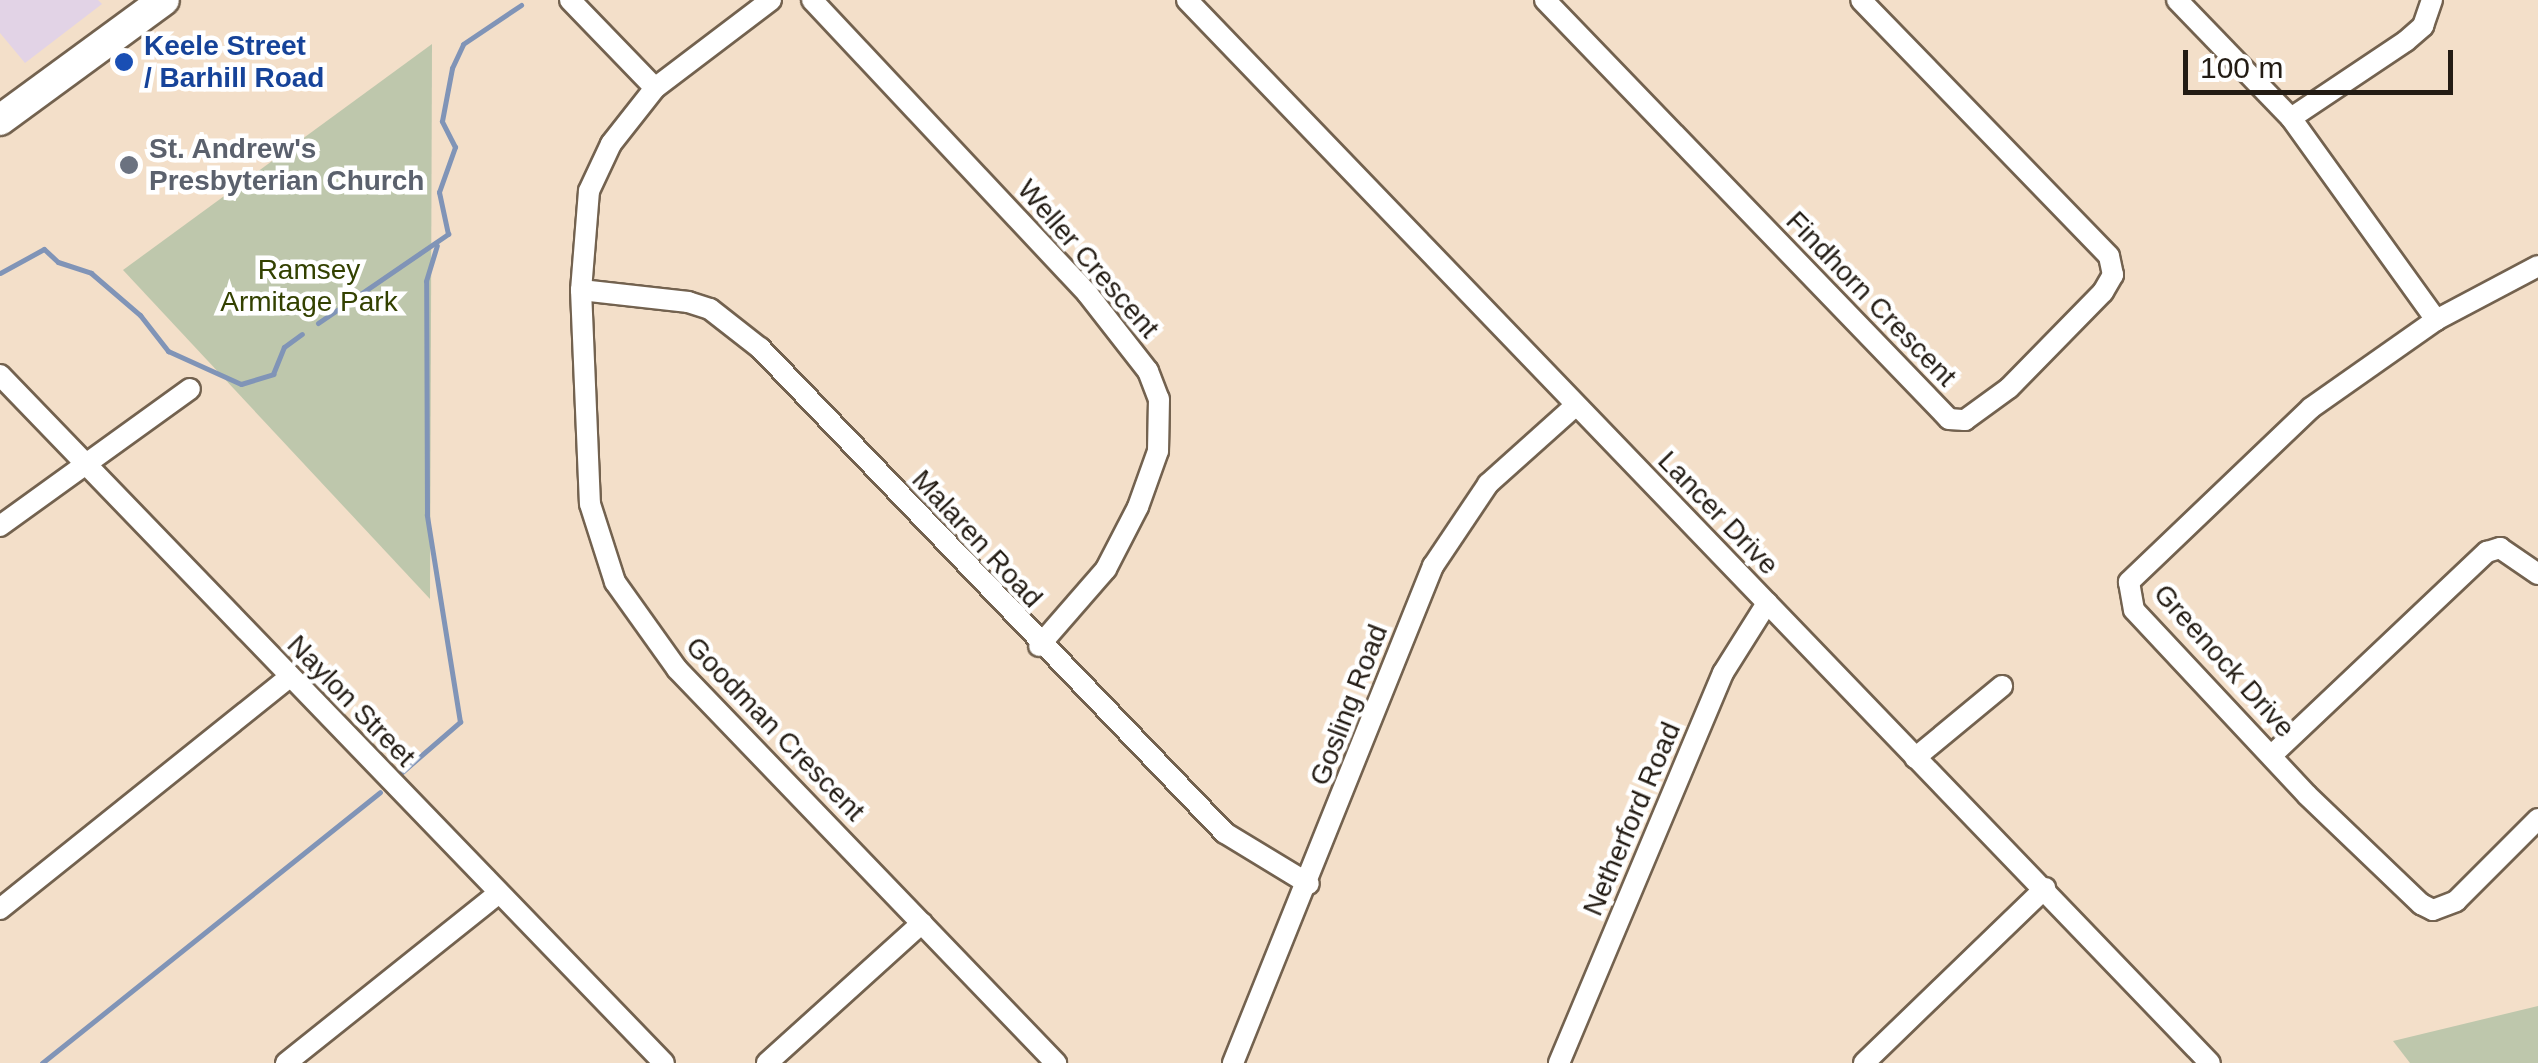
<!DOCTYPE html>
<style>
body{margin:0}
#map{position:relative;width:2538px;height:1063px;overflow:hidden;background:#f3dfc9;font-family:Helvetica,sans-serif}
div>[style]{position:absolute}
.commercial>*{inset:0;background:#e2d3e6}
.green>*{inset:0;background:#bec7ac}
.stream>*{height:5px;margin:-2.5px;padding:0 2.5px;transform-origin:2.5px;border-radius:2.5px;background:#8094b7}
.roads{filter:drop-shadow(2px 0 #73624f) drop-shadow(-2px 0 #73624f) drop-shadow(0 2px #73624f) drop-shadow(0 -2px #73624f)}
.street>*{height:20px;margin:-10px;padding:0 10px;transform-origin:10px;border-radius:10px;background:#fff}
.secondary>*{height:30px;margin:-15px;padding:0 15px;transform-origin:15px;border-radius:15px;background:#fff}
.dots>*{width:28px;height:28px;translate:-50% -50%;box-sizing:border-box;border:5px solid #fff;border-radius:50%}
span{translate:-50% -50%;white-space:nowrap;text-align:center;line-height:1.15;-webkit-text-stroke:9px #fff;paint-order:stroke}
.transit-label{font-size:28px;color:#164399;font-weight:700}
.left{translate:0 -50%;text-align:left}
.worship-label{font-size:28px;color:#5b616d;font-weight:700}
.street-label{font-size:28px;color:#231c14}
.park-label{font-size:28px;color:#334100}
.scale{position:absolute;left:2183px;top:50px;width:270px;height:45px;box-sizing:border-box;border:5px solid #231c14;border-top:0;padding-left:12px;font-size:30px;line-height:35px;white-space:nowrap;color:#231c14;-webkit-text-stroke:8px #fff;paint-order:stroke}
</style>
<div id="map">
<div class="commercial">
<div style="clip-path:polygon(0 0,98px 0,102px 4px,25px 63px,0 33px)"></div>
</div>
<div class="green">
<div style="clip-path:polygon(432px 44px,430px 599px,123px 270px)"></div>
<div style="clip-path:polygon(2538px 1006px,2538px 1063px,2410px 1063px,2393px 1041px)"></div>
</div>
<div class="stream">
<div style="left:0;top:273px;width:50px;rotate:-28.6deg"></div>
<div style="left:44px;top:249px;width:19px;rotate:43deg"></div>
<div style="left:58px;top:262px;width:35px;rotate:18deg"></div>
<div style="left:91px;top:273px;width:65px;rotate:40.6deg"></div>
<div style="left:140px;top:315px;width:46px;rotate:52.1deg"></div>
<div style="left:168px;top:351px;width:80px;rotate:24.3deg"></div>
<div style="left:241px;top:384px;width:34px;rotate:-17deg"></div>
<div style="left:273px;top:374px;width:29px;rotate:-68deg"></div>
<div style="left:284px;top:347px;width:22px;rotate:-36deg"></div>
<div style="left:318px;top:323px;width:158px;rotate:-34.4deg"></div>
<div style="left:448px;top:234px;width:43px;rotate:-102.1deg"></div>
<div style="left:439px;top:192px;width:48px;rotate:-70.4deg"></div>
<div style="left:455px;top:147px;width:29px;rotate:-117deg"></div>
<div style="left:442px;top:121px;width:54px;rotate:-79.3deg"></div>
<div style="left:452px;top:68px;width:26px;rotate:-65deg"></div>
<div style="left:463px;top:44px;width:70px;rotate:-33.9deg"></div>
<div style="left:402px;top:772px;width:77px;rotate:-40.8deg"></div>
<div style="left:460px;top:722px;width:210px;rotate:-99.1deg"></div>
<div style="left:427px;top:515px;width:234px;rotate:-90.2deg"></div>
<div style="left:426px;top:281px;width:37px;rotate:-73deg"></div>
<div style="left:42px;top:1063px;width:433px;rotate:-38.7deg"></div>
</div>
<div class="roads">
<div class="street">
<div style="left:570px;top:0;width:122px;rotate:46deg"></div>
<div style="left:771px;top:0;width:146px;rotate:142.8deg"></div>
<div style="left:655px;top:88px;width:71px;rotate:128.2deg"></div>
<div style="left:611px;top:144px;width:52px;rotate:115.1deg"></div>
<div style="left:589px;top:191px;width:99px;rotate:94.6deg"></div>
<div style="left:581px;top:290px;width:214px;rotate:87.6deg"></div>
<div style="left:590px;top:504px;width:82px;rotate:72.2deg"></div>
<div style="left:615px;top:582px;width:107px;rotate:54.5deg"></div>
<div style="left:677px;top:669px;width:547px;rotate:46.11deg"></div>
<div style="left:812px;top:0;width:402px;rotate:46.8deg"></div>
<div style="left:1087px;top:293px;width:99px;rotate:52deg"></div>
<div style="left:1148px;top:371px;width:30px;rotate:69deg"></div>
<div style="left:1159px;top:399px;width:52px;rotate:91.1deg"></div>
<div style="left:1158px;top:451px;width:59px;rotate:109.7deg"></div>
<div style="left:1138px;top:507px;width:70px;rotate:117.3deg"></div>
<div style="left:1106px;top:569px;width:102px;rotate:131deg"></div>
<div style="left:1187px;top:0;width:1475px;rotate:46.1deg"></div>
<div style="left:1545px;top:0;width:582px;rotate:46.04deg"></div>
<div style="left:1949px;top:419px;width:16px;rotate:4deg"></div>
<div style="left:1965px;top:420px;width:54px;rotate:-36deg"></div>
<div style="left:2009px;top:388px;width:134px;rotate:-45.6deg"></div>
<div style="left:2103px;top:292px;width:20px;rotate:-60deg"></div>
<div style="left:2113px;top:275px;width:19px;rotate:-102deg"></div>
<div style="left:2109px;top:256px;width:356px;rotate:-134.1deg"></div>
<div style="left:2177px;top:0;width:164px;rotate:46deg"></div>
<div style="left:2291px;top:118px;width:249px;rotate:54.3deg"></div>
<div style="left:2291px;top:118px;width:138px;rotate:-33.8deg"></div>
<div style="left:2406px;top:41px;width:23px;rotate:-41deg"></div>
<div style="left:2423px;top:26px;width:28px;rotate:-71deg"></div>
<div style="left:2538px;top:266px;width:115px;rotate:152.1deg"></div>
<div style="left:2436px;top:320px;width:153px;rotate:144.9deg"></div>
<div style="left:2311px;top:408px;width:252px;rotate:136.3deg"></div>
<div style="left:2129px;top:582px;width:28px;rotate:80deg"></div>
<div style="left:2134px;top:610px;width:253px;rotate:46.9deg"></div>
<div style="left:2307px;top:795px;width:158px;rotate:43.7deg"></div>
<div style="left:2421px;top:904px;width:13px;rotate:27deg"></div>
<div style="left:2433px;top:910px;width:25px;rotate:-21deg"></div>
<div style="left:2456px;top:901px;width:116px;rotate:-45deg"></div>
<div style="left:581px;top:290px;width:108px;rotate:6.4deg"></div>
<div style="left:688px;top:302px;width:23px;rotate:18deg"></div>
<div style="left:710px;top:309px;width:63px;rotate:38deg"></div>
<div style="left:760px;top:348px;width:672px;rotate:46.21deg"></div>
<div style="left:1225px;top:833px;width:98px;rotate:31.3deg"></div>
<div style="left:0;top:375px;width:956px;rotate:46.02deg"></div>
<div style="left:0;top:526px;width:234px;rotate:-35.8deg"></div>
<div style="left:2272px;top:755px;width:296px;rotate:-43.4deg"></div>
<div style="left:2487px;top:552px;width:14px;rotate:-17deg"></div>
<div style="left:2500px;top:548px;width:46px;rotate:34.4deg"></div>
<div style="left:1915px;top:758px;width:113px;rotate:-39.6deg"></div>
<div style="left:0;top:909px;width:371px;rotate:-38.7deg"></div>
<div style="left:286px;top:1063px;width:271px;rotate:-38.6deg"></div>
<div style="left:767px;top:1063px;width:209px;rotate:-42.1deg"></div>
<div style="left:1233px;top:1063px;width:536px;rotate:-68.08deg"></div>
<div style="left:1433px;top:566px;width:99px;rotate:-56.1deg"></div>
<div style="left:1488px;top:484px;width:117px;rotate:-41.9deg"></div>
<div style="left:1559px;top:1063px;width:423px;rotate:-67.2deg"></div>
<div style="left:1723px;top:673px;width:83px;rotate:-57.8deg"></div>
<div style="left:1864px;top:1063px;width:252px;rotate:-44deg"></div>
</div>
<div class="secondary">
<div style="left:0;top:120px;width:203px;rotate:-36.2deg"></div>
</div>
</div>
<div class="dots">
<div style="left:124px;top:62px;background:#1a4fb4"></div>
<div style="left:129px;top:165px;background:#6b7280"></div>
</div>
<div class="transit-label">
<span class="left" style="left:144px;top:62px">Keele Street<br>/ Barhill Road</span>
</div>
<div class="worship-label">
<span class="left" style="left:149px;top:165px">St. Andrew's<br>Presbyterian Church</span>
</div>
<div class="street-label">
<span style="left:1088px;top:259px;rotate:49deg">Weller Crescent</span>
<span style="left:1871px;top:299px;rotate:46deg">Findhorn Crescent</span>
<span style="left:1718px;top:513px;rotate:46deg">Lancer Drive</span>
<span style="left:977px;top:539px;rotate:47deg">Malaren Road</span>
<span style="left:2224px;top:661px;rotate:48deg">Greenock Drive</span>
<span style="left:351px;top:701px;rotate:46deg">Naylon Street</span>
<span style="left:1349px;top:705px;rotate:-69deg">Gosling Road</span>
<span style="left:775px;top:729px;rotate:46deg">Goodman Crescent</span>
<span style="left:1632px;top:819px;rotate:-67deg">Netherford Road</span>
</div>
<div class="park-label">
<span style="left:309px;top:286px">Ramsey<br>Armitage Park</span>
</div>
<div class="scale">100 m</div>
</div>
